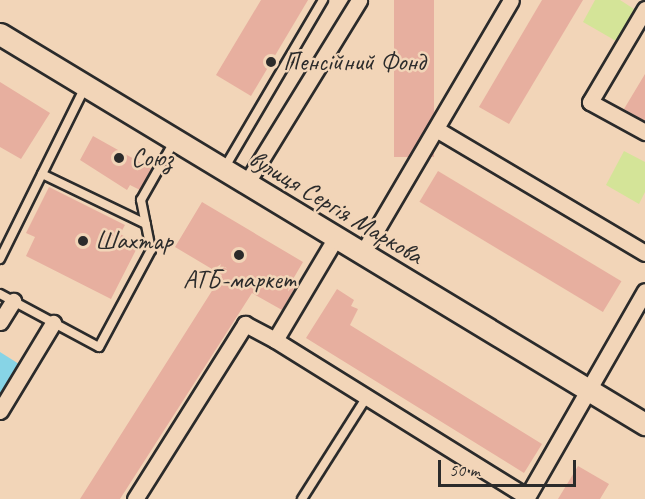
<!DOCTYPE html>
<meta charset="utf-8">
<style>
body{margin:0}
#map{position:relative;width:645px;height:499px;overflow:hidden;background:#f2d5b8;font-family:Caveat,sans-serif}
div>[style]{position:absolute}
.green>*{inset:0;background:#d4e498}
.water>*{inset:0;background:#87d4e6}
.building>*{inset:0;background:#e7af9f;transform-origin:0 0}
.roads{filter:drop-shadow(2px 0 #2b2b2b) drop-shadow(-2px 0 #2b2b2b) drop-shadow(0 2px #2b2b2b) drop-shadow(0 -2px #2b2b2b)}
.lane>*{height:8px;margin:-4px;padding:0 4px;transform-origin:4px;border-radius:4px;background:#f2d5b8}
.street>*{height:15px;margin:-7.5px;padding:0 7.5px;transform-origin:7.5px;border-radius:7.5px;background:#f2d5b8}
.secondary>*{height:21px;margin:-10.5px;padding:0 10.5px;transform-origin:10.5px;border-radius:10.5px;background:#f2d5b8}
.dots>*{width:16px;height:16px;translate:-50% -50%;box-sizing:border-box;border:3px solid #f2d5b8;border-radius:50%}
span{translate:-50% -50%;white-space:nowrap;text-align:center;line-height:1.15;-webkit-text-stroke:5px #f2d5b8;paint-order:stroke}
.poi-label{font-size:26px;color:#2b2b2b}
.left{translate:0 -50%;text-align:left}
.street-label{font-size:26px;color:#2b2b2b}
.scale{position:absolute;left:438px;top:460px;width:138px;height:27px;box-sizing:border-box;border:3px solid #2b2b2b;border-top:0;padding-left:8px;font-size:18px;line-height:21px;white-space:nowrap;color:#2b2b2b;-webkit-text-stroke:4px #f2d5b8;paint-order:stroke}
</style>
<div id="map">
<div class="green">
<div style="clip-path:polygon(595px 0,620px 0,634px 9px,616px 41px,583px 22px)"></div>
<div style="clip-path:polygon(624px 151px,645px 162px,645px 192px,639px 204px,606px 185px)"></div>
</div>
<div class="water">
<div style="clip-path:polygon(0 352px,19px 364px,0 394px)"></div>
</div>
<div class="building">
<div style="clip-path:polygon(261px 0,308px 0,251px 96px,216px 75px)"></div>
<div style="left:394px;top:0;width:40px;height:157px"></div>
<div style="clip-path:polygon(542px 0,583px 0,509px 124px,479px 107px)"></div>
<div style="clip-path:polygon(645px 74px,645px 121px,624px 109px)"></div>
<div style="clip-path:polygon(0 82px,50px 113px,21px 159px,0 147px)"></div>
<div style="clip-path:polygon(93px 136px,152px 169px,140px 190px,130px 185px,127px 190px,80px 160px)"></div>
<div style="left:438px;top:171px;width:214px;height:36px;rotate:31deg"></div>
<div style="clip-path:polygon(49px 187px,125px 225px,120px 234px,139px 244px,111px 299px,26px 256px,35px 237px,26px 233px)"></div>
<div style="clip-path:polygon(202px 202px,303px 262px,289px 286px,294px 289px,282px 310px,252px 293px,120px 499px,80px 499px,222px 275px,175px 247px)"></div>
<div style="clip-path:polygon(337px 289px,354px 300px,351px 306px,358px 309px,350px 325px,542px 444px,524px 473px,306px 338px)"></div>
<div style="clip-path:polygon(578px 466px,609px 484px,600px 499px,558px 499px)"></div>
</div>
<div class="roads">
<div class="lane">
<div style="left:225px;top:167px;width:194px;rotate:-59.6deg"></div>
<div style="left:42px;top:174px;width:115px;rotate:25.7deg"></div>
<div style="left:0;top:259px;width:192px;rotate:-63.7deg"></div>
<div style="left:0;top:294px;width:112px;rotate:28.2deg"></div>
<div style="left:99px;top:347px;width:110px;rotate:-61.8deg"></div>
<div style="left:151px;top:250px;width:51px;rotate:-101.3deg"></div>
<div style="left:141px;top:200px;width:67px;rotate:-60.4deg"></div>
<div style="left:302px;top:499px;width:120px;rotate:-57.6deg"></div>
</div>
<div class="street">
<div style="left:645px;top:9px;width:108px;rotate:120.6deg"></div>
<div style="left:590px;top:102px;width:63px;rotate:28.6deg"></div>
<div style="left:436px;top:129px;width:243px;rotate:30.7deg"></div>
<div style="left:246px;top:184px;width:216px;rotate:-58.4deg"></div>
<div style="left:335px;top:239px;width:117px;rotate:120.7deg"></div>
<div style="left:275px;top:340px;width:297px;rotate:31.9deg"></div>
<div style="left:527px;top:497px;width:237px;rotate:-60.2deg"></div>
<div style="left:362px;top:254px;width:294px;rotate:-59.6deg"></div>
<div style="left:0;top:322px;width:25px;rotate:-58deg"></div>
<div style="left:0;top:411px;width:103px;rotate:-58.9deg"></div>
<div style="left:135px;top:499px;width:207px;rotate:-57.8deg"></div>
<div style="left:245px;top:324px;width:34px;rotate:28deg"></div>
</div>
<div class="secondary">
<div style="left:0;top:34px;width:754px;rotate:31.16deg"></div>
</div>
</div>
<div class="dots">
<div style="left:271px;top:62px;background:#2b2b2b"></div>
<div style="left:119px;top:158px;background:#2b2b2b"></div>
<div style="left:83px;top:241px;background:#2b2b2b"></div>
<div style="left:239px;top:255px;background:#2b2b2b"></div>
</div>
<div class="poi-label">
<span class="left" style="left:283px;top:62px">Пенсійний Фонд</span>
<span class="left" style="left:131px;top:158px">Союз</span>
<span class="left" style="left:95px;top:241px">Шахтар</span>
<span style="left:239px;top:280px">АТБ-маркет</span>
</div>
<div class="street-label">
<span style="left:336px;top:207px;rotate:31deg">вулиця Сергія Маркова</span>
</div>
<div class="scale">50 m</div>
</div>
